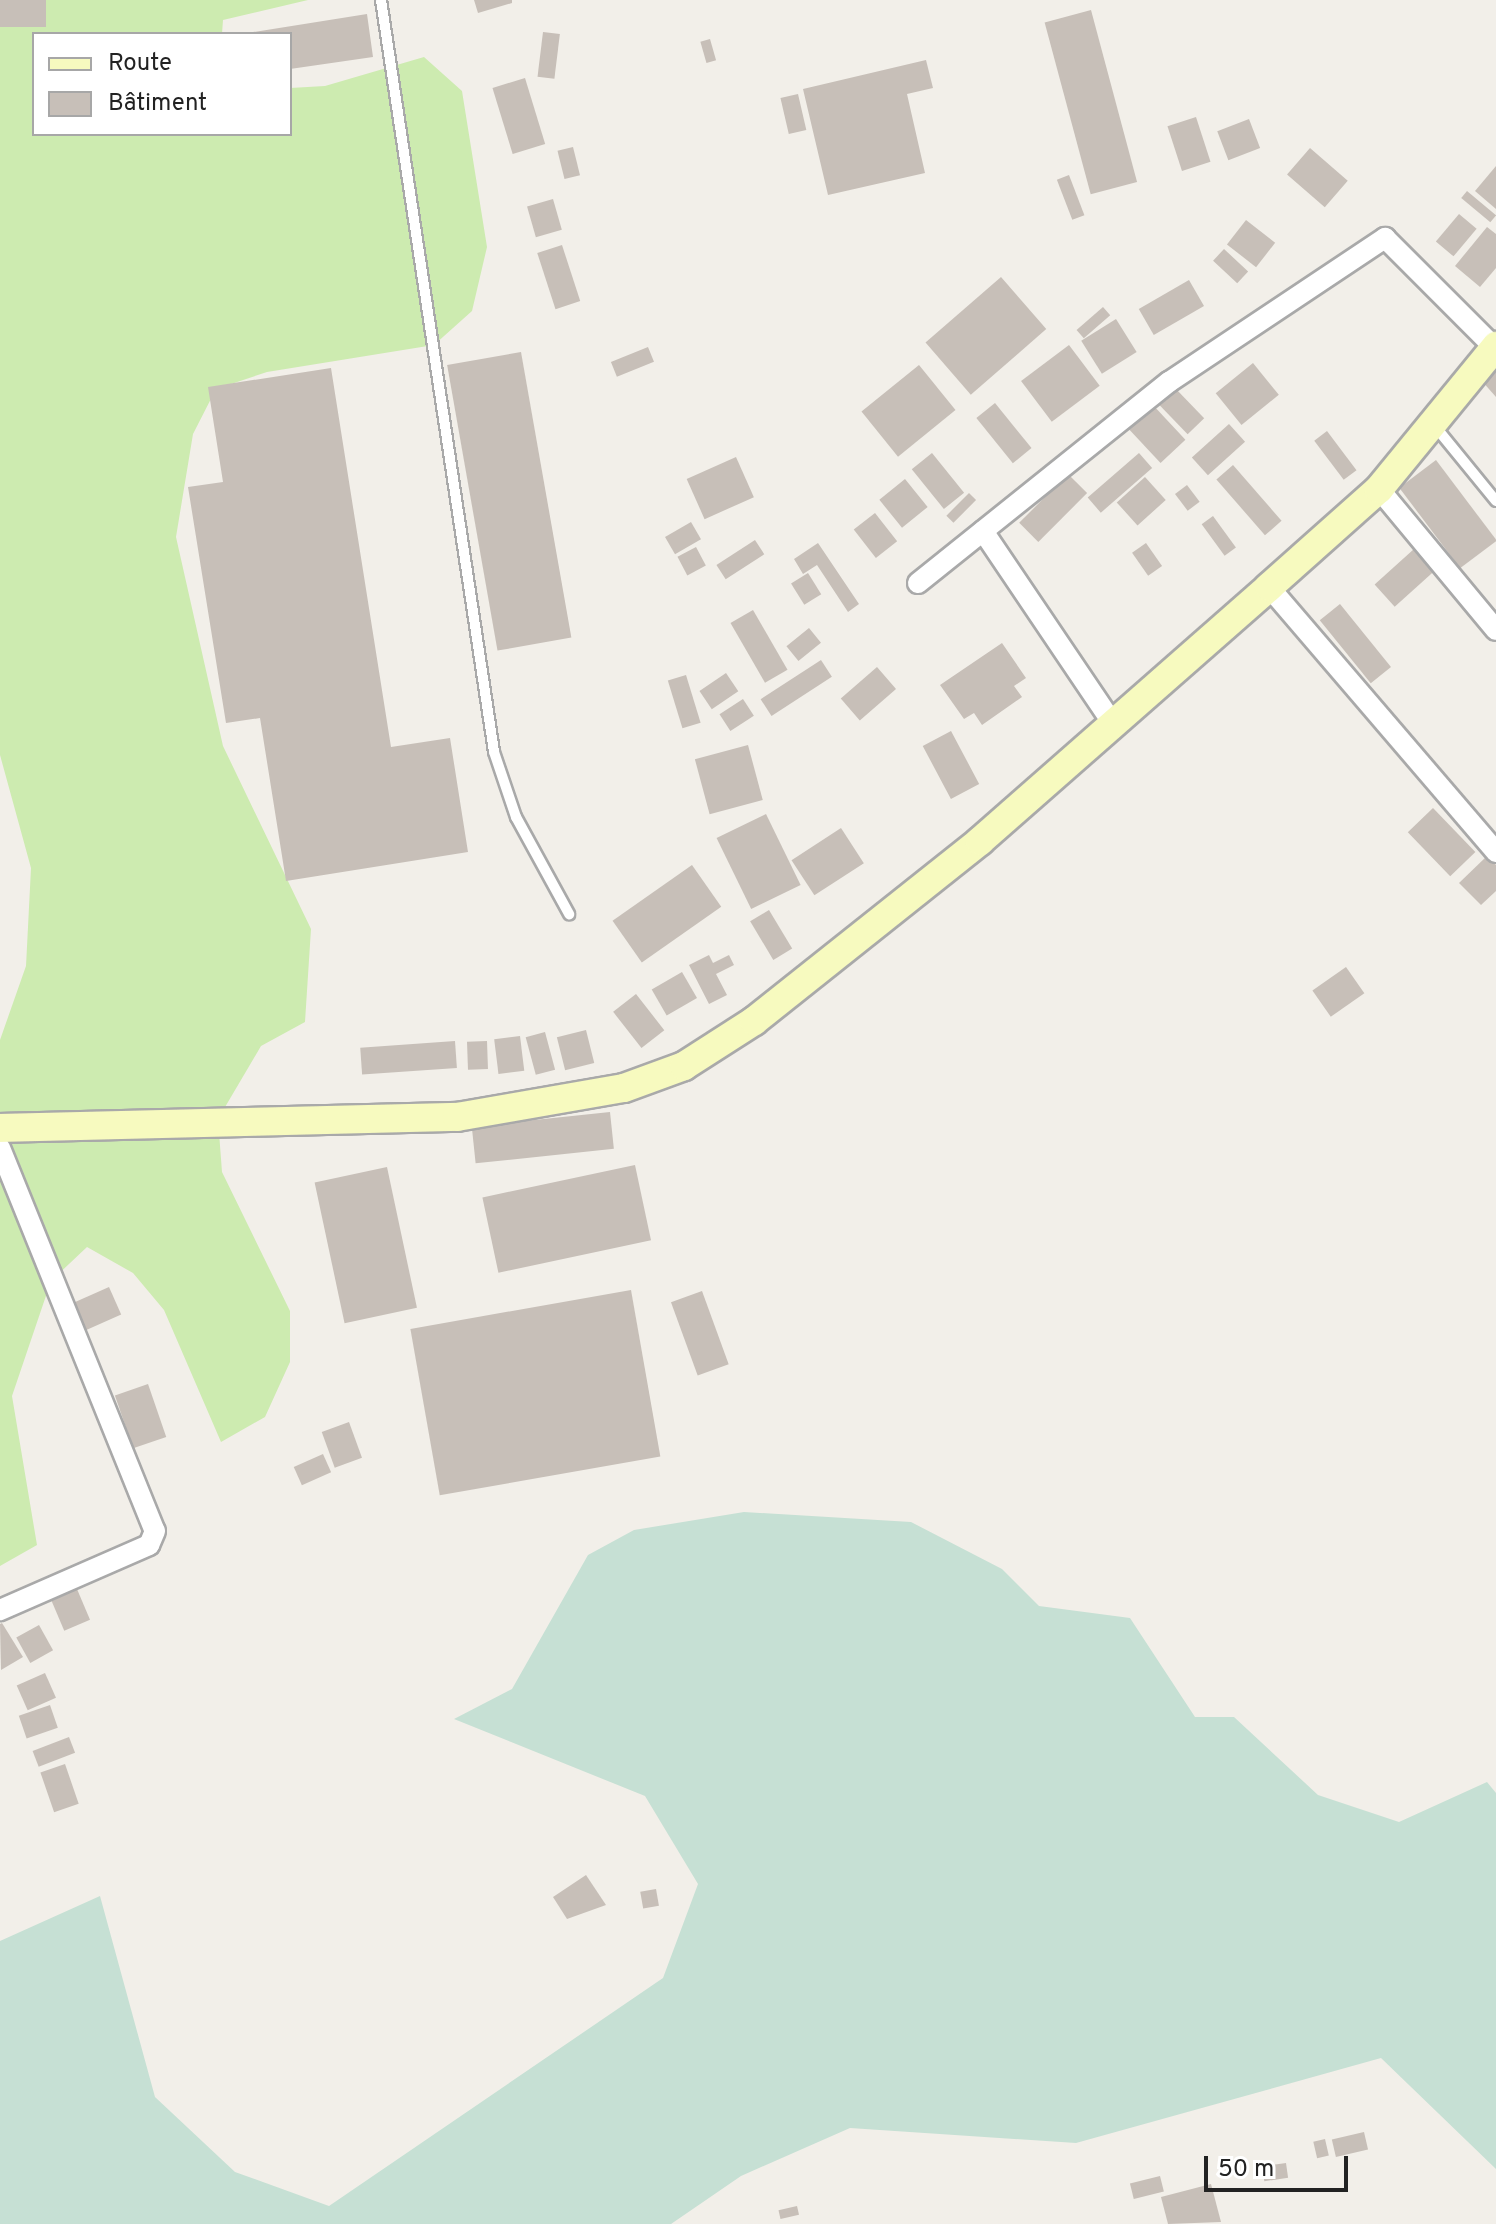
<!DOCTYPE html>
<meta charset="utf-8">
<style>
body{margin:0}
#map{position:relative;width:1496px;height:2224px;overflow:hidden;background:#f2efe9;font-family:Overpass,sans-serif}
div>[style]{position:absolute}
.grass>*{inset:0;background:#cdebb0}
.wetland>*{inset:0;background:#c6e0d4}
.building>*{inset:0;background:#c7bfb8;transform-origin:0 0}
.roads{filter:drop-shadow(2px 0 #a9a9a9) drop-shadow(-2px 0 #a9a9a9) drop-shadow(0 2px #a9a9a9) drop-shadow(0 -2px #a9a9a9)}
.lane>*{height:10px;margin:-5px;padding:0 5px;transform-origin:5px;border-radius:5px;background:#fff}
.street>*{height:20px;margin:-10px;padding:0 10px;transform-origin:10px;border-radius:10px;background:#fff}
.secondary>*{height:28px;margin:-14px;padding:0 14px;transform-origin:14px;border-radius:14px;background:#f7fabf}
span{translate:-50% -50%;white-space:nowrap;text-align:center;line-height:1.15;-webkit-text-stroke:7px #fff;paint-order:stroke}
.legend{position:absolute;left:32px;top:32px;width:260px;height:104px;box-sizing:border-box;background:#fff;border:2px solid #a7a7a7;margin:0;padding:10px 14px;list-style:none;font-size:24px;color:#222}
.legend li{display:flex;align-items:center;gap:16px;height:40px}
.legend b{width:40px;border:2px solid #a7a7a7}
.scale{position:absolute;left:1204px;top:2156px;width:144px;height:36px;box-sizing:border-box;border:4px solid #222;border-top:0;padding-left:10px;font-size:24px;line-height:28px;white-space:nowrap;color:#222;-webkit-text-stroke:6px #fff;paint-order:stroke}
</style>
<div id="map">
<div class="grass">
<div style="clip-path:polygon(0 0,308px 0,223px 20px,222px 34px,34px 34px,34px 134px,290px 134px,290px 88px,325px 86px,424px 57px,462px 91px,487px 247px,472px 311px,434px 345px,267px 372px,216px 389px,193px 434px,176px 537px,223px 746px,311px 929px,305px 1022px,261px 1046px,218px 1119px,222px 1172px,290px 1311px,290px 1362px,265px 1417px,221px 1442px,164px 1310px,133px 1273px,87px 1247px,51px 1281px,12px 1396px,37px 1545px,0 1566px,0 1040px,26px 966px,31px 868px,0 755px)"></div>
</div>
<div class="wetland">
<div style="clip-path:polygon(744px 1512px,911px 1522px,1002px 1569px,1039px 1606px,1130px 1618px,1195px 1717px,1234px 1717px,1318px 1795px,1399px 1822px,1487px 1782px,1496px 1793px,1496px 2169px,1381px 2058px,1076px 2143px,850px 2128px,741px 2176px,671px 2224px,0 2224px,0 1941px,100px 1896px,155px 2097px,235px 2172px,329px 2206px,663px 1978px,698px 1884px,645px 1796px,454px 1719px,512px 1689px,588px 1555px,634px 1530px)"></div>
</div>
<div class="building">
<div style="left:0;top:0;width:46px;height:27px"></div>
<div style="clip-path:polygon(474px 0,512px 0,512px 3px,478px 13px)"></div>
<div style="left:1091px;top:10px;width:178px;height:48px;rotate:75deg"></div>
<div style="clip-path:polygon(367px 14px,373px 57px,290px 69px,290px 34px,241px 34px)"></div>
<div style="left:543px;top:32px;width:17px;height:45px;rotate:7deg"></div>
<div style="left:710px;top:39px;width:22px;height:10px;rotate:74deg"></div>
<div style="clip-path:polygon(926px 60px,933px 88px,907px 94px,925px 173px,828px 195px,803px 89px)"></div>
<div style="left:525px;top:78px;width:69px;height:34px;rotate:73deg"></div>
<div style="left:798px;top:94px;width:37px;height:18px;rotate:77deg"></div>
<div style="left:1196px;top:117px;width:47px;height:30px;rotate:72deg"></div>
<div style="left:1249px;top:119px;width:31px;height:34px;rotate:69deg"></div>
<div style="left:573px;top:147px;width:29px;height:16px;rotate:76deg"></div>
<div style="left:1310px;top:148px;width:50px;height:35px;rotate:41deg"></div>
<div style="clip-path:polygon(1496px 166px,1496px 209px,1475px 191px)"></div>
<div style="left:1069px;top:175px;width:43px;height:13px;rotate:69deg"></div>
<div style="left:1467px;top:191px;width:38px;height:9px;rotate:40deg"></div>
<div style="left:553px;top:199px;width:32px;height:27px;rotate:74deg"></div>
<div style="left:1459px;top:214px;width:23px;height:36px;rotate:40deg"></div>
<div style="left:1246px;top:220px;width:37px;height:31px;rotate:38deg"></div>
<div style="clip-path:polygon(1487px 227px,1496px 234px,1496px 268px,1480px 287px,1455px 266px)"></div>
<div style="left:562px;top:245px;width:59px;height:26px;rotate:72deg"></div>
<div style="left:1224px;top:249px;width:33px;height:16px;rotate:43deg"></div>
<div style="left:1001px;top:277px;width:69px;height:100px;rotate:49deg"></div>
<div style="left:1189px;top:280px;width:30px;height:58px;rotate:60deg"></div>
<div style="left:1103px;top:307px;width:11px;height:35px;rotate:49deg"></div>
<div style="left:1116px;top:319px;width:39px;height:41px;rotate:58deg"></div>
<div style="left:1069px;top:345px;width:51px;height:60px;rotate:53deg"></div>
<div style="left:648px;top:347px;width:16px;height:40px;rotate:68deg"></div>
<div style="left:521px;top:352px;width:290px;height:75px;rotate:80deg"></div>
<div style="left:1253px;top:363px;width:41px;height:48px;rotate:51deg"></div>
<div style="left:919px;top:365px;width:58px;height:74px;rotate:51deg"></div>
<div style="clip-path:polygon(331px 368px,391px 747px,450px 738px,468px 852px,286px 881px,260px 718px,226px 723px,188px 487px,223px 482px,208px 387px)"></div>
<div style="clip-path:polygon(1496px 368px,1496px 397px,1481px 380px)"></div>
<div style="left:1175px;top:388px;width:42px;height:23px;rotate:46deg"></div>
<div style="left:995px;top:403px;width:58px;height:24px;rotate:51deg"></div>
<div style="left:1152px;top:404px;width:49px;height:34px;rotate:47deg"></div>
<div style="left:1229px;top:424px;width:24px;height:50px;rotate:48deg"></div>
<div style="left:1327px;top:431px;width:49px;height:16px;rotate:53deg"></div>
<div style="left:932px;top:453px;width:51px;height:26px;rotate:51deg"></div>
<div style="left:1139px;top:453px;width:20px;height:68px;rotate:49deg"></div>
<div style="left:736px;top:457px;width:44px;height:54px;rotate:66deg"></div>
<div style="left:1436px;top:460px;width:101px;height:46px;rotate:53deg"></div>
<div style="left:1233px;top:465px;width:74px;height:22px;rotate:49deg"></div>
<div style="left:1068px;top:474px;width:27px;height:69px;rotate:45deg"></div>
<div style="left:1145px;top:477px;width:31px;height:38px;rotate:48deg"></div>
<div style="left:905px;top:479px;width:36px;height:33px;rotate:51deg"></div>
<div style="left:1187px;top:485px;width:21px;height:15px;rotate:53deg"></div>
<div style="left:969px;top:493px;width:10px;height:32px;rotate:45deg"></div>
<div style="left:875px;top:513px;width:36px;height:27px;rotate:52deg"></div>
<div style="left:1213px;top:516px;width:39px;height:14px;rotate:54deg"></div>
<div style="left:691px;top:522px;width:20px;height:30px;rotate:60deg"></div>
<div style="left:755px;top:540px;width:17px;height:46px;rotate:57deg"></div>
<div style="clip-path:polygon(818px 543px,859px 604px,848px 612px,817px 565px,803px 574px,794px 559px)"></div>
<div style="left:1146px;top:543px;width:28px;height:17px;rotate:55deg"></div>
<div style="left:696px;top:547px;width:21px;height:21px;rotate:62deg"></div>
<div style="left:1414px;top:549px;width:30px;height:53px;rotate:48deg"></div>
<div style="left:808px;top:573px;width:25px;height:20px;rotate:58deg"></div>
<div style="left:1340px;top:604px;width:81px;height:26px;rotate:51deg"></div>
<div style="left:753px;top:610px;width:69px;height:26px;rotate:60deg"></div>
<div style="left:809px;top:628px;width:19px;height:29px;rotate:51deg"></div>
<div style="clip-path:polygon(1002px 643px,1026px 678px,1014px 686px,1022px 697px,982px 725px,974px 713px,964px 719px,940px 685px)"></div>
<div style="left:821px;top:660px;width:20px;height:72px;rotate:57deg"></div>
<div style="left:877px;top:667px;width:29px;height:48px;rotate:49deg"></div>
<div style="left:726px;top:673px;width:22px;height:32px;rotate:56deg"></div>
<div style="left:686px;top:675px;width:50px;height:19px;rotate:73deg"></div>
<div style="left:743px;top:699px;width:20px;height:28px;rotate:57deg"></div>
<div style="left:951px;top:731px;width:60px;height:32px;rotate:62deg"></div>
<div style="left:748px;top:745px;width:57px;height:55px;rotate:75deg"></div>
<div style="left:1433px;top:808px;width:61px;height:35px;rotate:46deg"></div>
<div style="left:766px;top:814px;width:79px;height:55px;rotate:64deg"></div>
<div style="left:841px;top:828px;width:42px;height:59px;rotate:57deg"></div>
<div style="clip-path:polygon(1487px 856px,1496px 865px,1496px 891px,1481px 905px,1459px 883px)"></div>
<div style="left:692px;top:865px;width:51px;height:97px;rotate:55deg"></div>
<div style="left:769px;top:910px;width:45px;height:22px;rotate:59deg"></div>
<div style="clip-path:polygon(709px 955px,713px 963px,729px 955px,734px 965px,716px 974px,727px 995px,709px 1004px,689px 965px)"></div>
<div style="left:1346px;top:967px;width:32px;height:41px;rotate:55deg"></div>
<div style="left:682px;top:972px;width:30px;height:35px;rotate:60deg"></div>
<div style="left:636px;top:994px;width:46px;height:29px;rotate:52deg"></div>
<div style="left:586px;top:1030px;width:34px;height:30px;rotate:76deg"></div>
<div style="left:545px;top:1032px;width:39px;height:20px;rotate:75deg"></div>
<div style="left:520px;top:1036px;width:35px;height:26px;rotate:83deg"></div>
<div style="left:455px;top:1041px;width:27px;height:95px;rotate:86deg"></div>
<div style="left:487px;top:1041px;width:28px;height:20px;rotate:88deg"></div>
<div style="left:610px;top:1112px;width:37px;height:139px;rotate:84deg"></div>
<div style="left:635px;top:1165px;width:77px;height:156px;rotate:78deg"></div>
<div style="left:387px;top:1167px;width:144px;height:74px;rotate:78deg"></div>
<div style="left:109px;top:1287px;width:30px;height:45px;rotate:66deg"></div>
<div style="left:631px;top:1290px;width:169px;height:224px;rotate:80deg"></div>
<div style="left:702px;top:1291px;width:78px;height:33px;rotate:70deg"></div>
<div style="left:148px;top:1384px;width:56px;height:35px;rotate:71deg"></div>
<div style="left:349px;top:1422px;width:38px;height:29px;rotate:70deg"></div>
<div style="left:323px;top:1454px;width:20px;height:32px;rotate:66deg"></div>
<div style="left:74px;top:1582px;width:41px;height:28px;rotate:67deg"></div>
<div style="clip-path:polygon(2px 1623px,23px 1657px,1px 1670px,0 1624px)"></div>
<div style="left:39px;top:1625px;width:29px;height:26px;rotate:61deg"></div>
<div style="left:45px;top:1673px;width:27px;height:31px;rotate:66deg"></div>
<div style="left:50px;top:1705px;width:24px;height:33px;rotate:71deg"></div>
<div style="left:69px;top:1737px;width:17px;height:39px;rotate:69deg"></div>
<div style="left:65px;top:1764px;width:42px;height:26px;rotate:71deg"></div>
<div style="clip-path:polygon(586px 1875px,606px 1905px,567px 1919px,553px 1897px)"></div>
<div style="left:656px;top:1889px;width:17px;height:16px;rotate:80deg"></div>
<div style="left:1364px;top:2132px;width:18px;height:33px;rotate:77deg"></div>
<div style="left:1325px;top:2139px;width:17px;height:12px;rotate:77deg"></div>
<div style="left:1286px;top:2163px;width:15px;height:24px;rotate:82deg"></div>
<div style="left:1160px;top:2176px;width:16px;height:31px;rotate:76deg"></div>
<div style="clip-path:polygon(1211px 2184px,1221px 2222px,1168px 2224px,1161px 2197px)"></div>
<div style="left:797px;top:2206px;width:9px;height:19px;rotate:77deg"></div>
</div>
<div class="roads">
<div class="lane">
<div style="left:381px;top:0;width:760px;rotate:81.45deg"></div>
<div style="left:494px;top:752px;width:69px;rotate:71.3deg"></div>
<div style="left:516px;top:817px;width:111px;rotate:61.3deg"></div>
<div style="left:1434px;top:425px;width:98px;rotate:50.8deg"></div>
</div>
<div class="street">
<div style="left:1379px;top:489px;width:183px;rotate:50.3deg"></div>
<div style="left:983px;top:531px;width:233px;rotate:56deg"></div>
<div style="left:918px;top:583px;width:322px;rotate:-38.7deg"></div>
<div style="left:1169px;top:382px;width:260px;rotate:-33.7deg"></div>
<div style="left:1385px;top:238px;width:156px;rotate:45deg"></div>
<div style="left:1269px;top:587px;width:349px;rotate:49.4deg"></div>
<div style="left:0;top:1148px;width:413px;rotate:68deg"></div>
<div style="left:155px;top:1531px;width:15px;rotate:113deg"></div>
<div style="left:149px;top:1545px;width:163px;rotate:156.4deg"></div>
</div>
<div class="secondary">
<div style="left:0;top:1128px;width:457px;rotate:-1.4deg"></div>
<div style="left:457px;top:1117px;width:169px;rotate:-9.9deg"></div>
<div style="left:624px;top:1088px;width:64px;rotate:-20.1deg"></div>
<div style="left:684px;top:1066px;width:83px;rotate:-32.7deg"></div>
<div style="left:754px;top:1021px;width:289px;rotate:-38.5deg"></div>
<div style="left:980px;top:841px;width:385px;rotate:-41.3deg"></div>
<div style="left:1269px;top:587px;width:147px;rotate:-41.7deg"></div>
<div style="left:1379px;top:489px;width:185px;rotate:-50.7deg"></div>
</div>
</div>
<ul class="legend">
<li><b style="height:10px;background:#f7fabf"></b>Route</li>
<li><b style="height:22px;background:#c7bfb8"></b>Bâtiment</li>
</ul>
<div class="scale">50 m</div>
</div>
